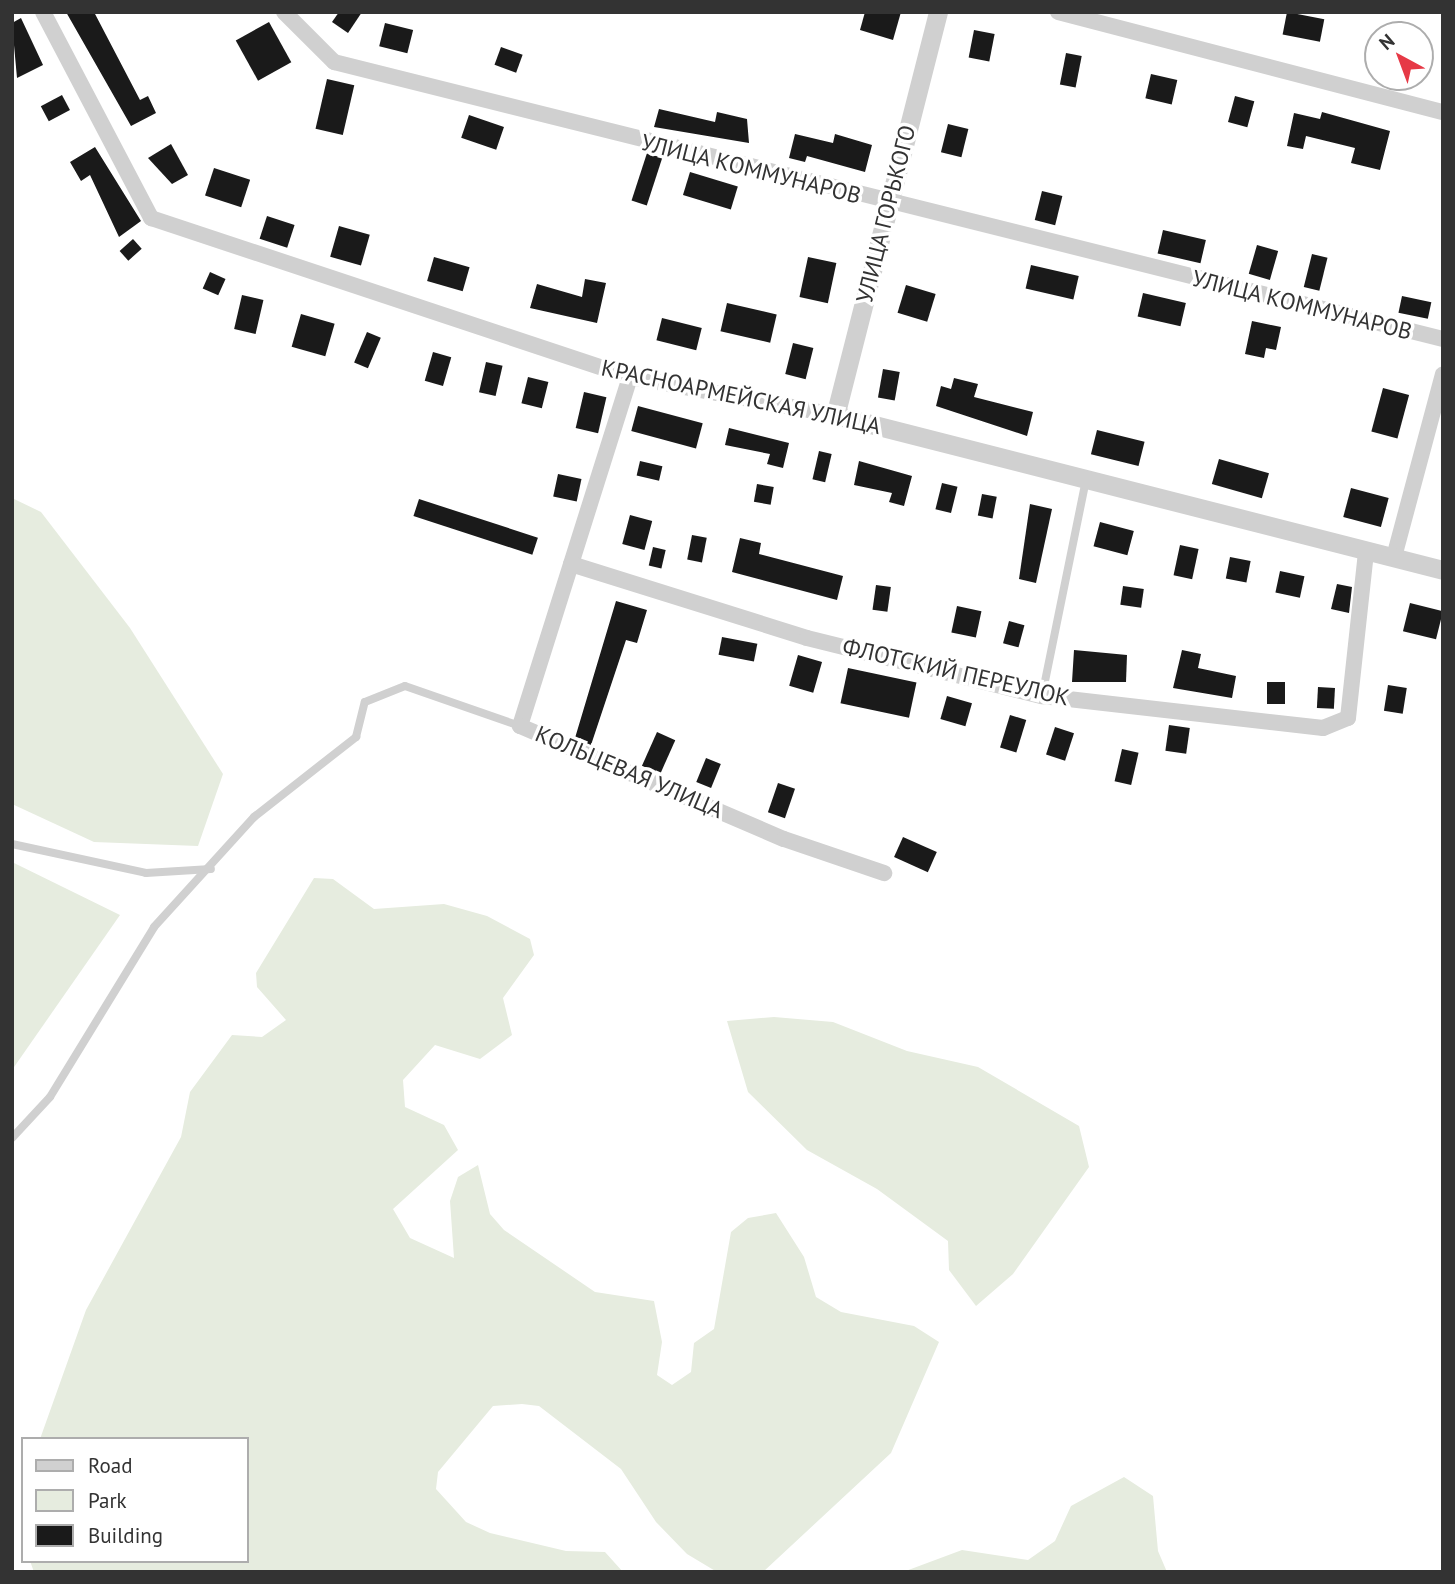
<!DOCTYPE html>
<meta charset="utf-8">
<style>
body{margin:0}
#map{position:relative;width:1455px;height:1584px;overflow:hidden;background:#fff;font-family:"PT Sans",sans-serif}
div>[style]{position:absolute}
.green>*{inset:0;background:#e6ecdf}
.building>*{inset:0;background:#1a1a1a;transform-origin:0 0}
.service>*{height:8px;margin:-4px;padding:0 4px;transform-origin:4px;border-radius:4px;background:#d0d0d0}
.minor>*{height:16px;margin:-8px;padding:0 8px;transform-origin:8px;border-radius:8px;background:#d0d0d0}
.tertiary>*{height:19px;margin:-9.5px;padding:0 9.5px;transform-origin:9.5px;border-radius:9.5px;background:#d0d0d0}
span{translate:-50% -50%;white-space:nowrap;text-align:center;line-height:1.15;-webkit-text-stroke:7px #fff;paint-order:stroke}
.street-label{font-size:23px;color:#333}
.frame{position:absolute;inset:0;border:14px solid #333;pointer-events:none}
.legend{position:absolute;left:21px;top:1437px;width:228px;height:126px;box-sizing:border-box;background:#fff;border:2px solid #adadad;margin:0;padding:9px 12px;list-style:none;font-size:21px;color:#333}
.legend li{display:flex;align-items:center;gap:14px;height:35px}
.legend b{width:35px;border:2px solid #adadad}
.north{position:absolute;left:1364px;top:21px;width:70px;height:70px;box-sizing:border-box;background:#fff;border:2px solid #adadad;border-radius:50%;rotate:319deg;font-size:19px;font-weight:700;line-height:28px;text-align:center;color:#333}
.north::after{content:'';display:block;margin:auto;width:24px;height:32px;background:#e63946;clip-path:polygon(50% 0,100% 100%,50% 72%,0 100%)}
</style>
<div id="map">
<div class="green">
<div style="clip-path:polygon(12px 498px,41px 512px,130px 628px,223px 774px,198px 846px,94px 842px,12px 804px)"></div>
<div style="clip-path:polygon(12px 862px,120px 915px,12px 1070px)"></div>
<div style="clip-path:polygon(314px 878px,333px 879px,374px 909px,444px 904px,487px 916px,530px 939px,534px 955px,503px 998px,512px 1035px,480px 1059px,435px 1045px,403px 1080px,405px 1107px,444px 1125px,458px 1150px,393px 1209px,410px 1238px,454px 1258px,450px 1201px,458px 1177px,478px 1165px,490px 1214px,504px 1230px,595px 1292px,654px 1301px,662px 1342px,657px 1375px,672px 1385px,691px 1372px,694px 1343px,714px 1329px,731px 1232px,748px 1218px,776px 1213px,804px 1257px,816px 1297px,841px 1312px,914px 1326px,939px 1342px,891px 1453px,763px 1572px,717px 1572px,687px 1554px,656px 1522px,621px 1469px,539px 1406px,522px 1404px,493px 1406px,438px 1472px,436px 1489px,466px 1522px,490px 1533px,566px 1551px,605px 1552px,623px 1572px,34px 1572px,30px 1561px,247px 1561px,247px 1439px,40px 1439px,86px 1310px,181px 1137px,190px 1092px,232px 1035px,262px 1037px,286px 1020px,257px 987px,256px 973px)"></div>
<div style="clip-path:polygon(774px 1017px,833px 1022px,907px 1051px,978px 1067px,1079px 1126px,1089px 1167px,1013px 1274px,976px 1306px,949px 1270px,948px 1241px,877px 1189px,807px 1150px,748px 1092px,727px 1021px)"></div>
<div style="clip-path:polygon(1124px 1477px,1153px 1496px,1158px 1551px,1167px 1572px,903px 1572px,962px 1550px,1028px 1560px,1055px 1541px,1071px 1506px)"></div>
</div>
<div class="building">
<div style="clip-path:polygon(66px 12px,94px 12px,140px 100px,148px 96px,156px 113px,131px 126px)"></div>
<div style="clip-path:polygon(339px 12px,362px 12px,348px 33px,332px 22px)"></div>
<div style="clip-path:polygon(865px 12px,901px 12px,893px 40px,860px 30px)"></div>
<div style="left:1287px;top:12px;width:38px;height:23px;rotate:11deg"></div>
<div style="clip-path:polygon(21px 18px,43px 65px,17px 78px,12px 23px)"></div>
<div style="left:269px;top:22px;width:46px;height:38px;rotate:61deg"></div>
<div style="left:385px;top:23px;width:29px;height:24px;rotate:14deg"></div>
<div style="left:974px;top:30px;width:21px;height:28px;rotate:11deg"></div>
<div style="left:501px;top:47px;width:23px;height:19px;rotate:20deg"></div>
<div style="left:1066px;top:53px;width:16px;height:32px;rotate:11deg"></div>
<div style="left:1151px;top:74px;width:27px;height:25px;rotate:13deg"></div>
<div style="left:327px;top:79px;width:28px;height:51px;rotate:13deg"></div>
<div style="left:62px;top:95px;width:17px;height:24px;rotate:62deg"></div>
<div style="left:1235px;top:96px;width:20px;height:27px;rotate:15deg"></div>
<div style="clip-path:polygon(659px 109px,715px 122px,717px 112px,747px 119px,749px 143px,654px 127px)"></div>
<div style="clip-path:polygon(1322px 112px,1390px 131px,1380px 170px,1351px 163px,1355px 148px,1306px 136px,1303px 149px,1287px 146px,1294px 113px,1320px 119px)"></div>
<div style="left:469px;top:115px;width:37px;height:24px;rotate:19deg"></div>
<div style="left:948px;top:124px;width:21px;height:29px;rotate:14deg"></div>
<div style="clip-path:polygon(795px 134px,833px 143px,835px 134px,872px 145px,865px 172px,807px 156px,805px 162px,789px 158px)"></div>
<div style="clip-path:polygon(171px 144px,188px 175px,172px 184px,148px 158px)"></div>
<div style="clip-path:polygon(95px 147px,141px 221px,119px 237px,90px 175px,81px 181px,70px 162px)"></div>
<div style="left:647px;top:153px;width:16px;height:50px;rotate:18deg"></div>
<div style="left:214px;top:168px;width:38px;height:29px;rotate:18deg"></div>
<div style="left:690px;top:172px;width:50px;height:24px;rotate:17deg"></div>
<div style="left:1042px;top:191px;width:21px;height:30px;rotate:14deg"></div>
<div style="left:267px;top:216px;width:29px;height:24px;rotate:18deg"></div>
<div style="left:339px;top:226px;width:32px;height:32px;rotate:16deg"></div>
<div style="left:1163px;top:230px;width:44px;height:24px;rotate:13deg"></div>
<div style="left:133px;top:239px;width:13px;height:18px;rotate:48deg"></div>
<div style="left:1257px;top:245px;width:22px;height:30px;rotate:16deg"></div>
<div style="left:1312px;top:254px;width:16px;height:34px;rotate:14deg"></div>
<div style="left:434px;top:257px;width:37px;height:25px;rotate:16deg"></div>
<div style="left:808px;top:257px;width:29px;height:41px;rotate:12deg"></div>
<div style="left:1031px;top:265px;width:49px;height:24px;rotate:13deg"></div>
<div style="left:210px;top:272px;width:17px;height:18px;rotate:24deg"></div>
<div style="clip-path:polygon(585px 279px,606px 283px,597px 323px,530px 308px,537px 284px,582px 297px)"></div>
<div style="left:906px;top:285px;width:31px;height:29px;rotate:17deg"></div>
<div style="left:1143px;top:293px;width:44px;height:24px;rotate:13deg"></div>
<div style="left:242px;top:295px;width:22px;height:35px;rotate:13deg"></div>
<div style="left:1402px;top:296px;width:30px;height:17px;rotate:12deg"></div>
<div style="left:727px;top:303px;width:51px;height:29px;rotate:13deg"></div>
<div style="left:301px;top:314px;width:35px;height:34px;rotate:16deg"></div>
<div style="left:662px;top:318px;width:41px;height:23px;rotate:14deg"></div>
<div style="clip-path:polygon(1252px 321px,1281px 327px,1276px 350px,1266px 348px,1264px 358px,1245px 354px)"></div>
<div style="left:367px;top:332px;width:15px;height:33px;rotate:23deg"></div>
<div style="left:793px;top:343px;width:21px;height:32px;rotate:14deg"></div>
<div style="left:433px;top:352px;width:19px;height:30px;rotate:16deg"></div>
<div style="left:486px;top:362px;width:17px;height:31px;rotate:13deg"></div>
<div style="left:883px;top:369px;width:17px;height:29px;rotate:10deg"></div>
<div style="left:528px;top:377px;width:21px;height:27px;rotate:14deg"></div>
<div style="clip-path:polygon(954px 378px,978px 384px,974px 397px,1033px 412px,1027px 436px,936px 406px,941px 386px,951px 389px)"></div>
<div style="left:1383px;top:388px;width:27px;height:45px;rotate:15deg"></div>
<div style="left:584px;top:392px;width:23px;height:37px;rotate:13deg"></div>
<div style="left:638px;top:406px;width:67px;height:26px;rotate:15deg"></div>
<div style="clip-path:polygon(729px 428px,789px 443px,783px 468px,767px 464px,770px 454px,725px 445px)"></div>
<div style="left:1097px;top:430px;width:49px;height:25px;rotate:14deg"></div>
<div style="left:819px;top:451px;width:13px;height:29px;rotate:13deg"></div>
<div style="left:1219px;top:459px;width:52px;height:26px;rotate:16deg"></div>
<div style="left:640px;top:461px;width:23px;height:15px;rotate:13deg"></div>
<div style="clip-path:polygon(859px 461px,912px 476px,904px 506px,889px 502px,892px 493px,854px 485px)"></div>
<div style="left:558px;top:474px;width:24px;height:23px;rotate:12deg"></div>
<div style="left:942px;top:483px;width:16px;height:27px;rotate:14deg"></div>
<div style="left:757px;top:484px;width:17px;height:18px;rotate:10deg"></div>
<div style="left:1351px;top:488px;width:39px;height:30px;rotate:15deg"></div>
<div style="left:982px;top:494px;width:15px;height:22px;rotate:11deg"></div>
<div style="left:419px;top:499px;width:125px;height:18px;rotate:18deg"></div>
<div style="clip-path:polygon(1030px 504px,1052px 509px,1036px 583px,1019px 579px)"></div>
<div style="left:630px;top:515px;width:23px;height:30px;rotate:15deg"></div>
<div style="left:1100px;top:522px;width:35px;height:25px;rotate:15deg"></div>
<div style="left:692px;top:535px;width:15px;height:25px;rotate:11deg"></div>
<div style="clip-path:polygon(740px 538px,761px 543px,759px 554px,843px 576px,837px 600px,732px 572px)"></div>
<div style="left:1180px;top:545px;width:19px;height:31px;rotate:12deg"></div>
<div style="left:653px;top:547px;width:13px;height:19px;rotate:13deg"></div>
<div style="left:1230px;top:557px;width:21px;height:22px;rotate:11deg"></div>
<div style="left:1280px;top:571px;width:25px;height:22px;rotate:12deg"></div>
<div style="clip-path:polygon(1337px 584px,1352px 587px,1349px 613px,1331px 609px)"></div>
<div style="left:876px;top:585px;width:15px;height:25px;rotate:8deg"></div>
<div style="left:1123px;top:586px;width:21px;height:19px;rotate:8deg"></div>
<div style="clip-path:polygon(616px 601px,647px 610px,637px 643px,626px 640px,591px 745px,575px 738px)"></div>
<div style="left:1410px;top:603px;width:34px;height:29px;rotate:14deg"></div>
<div style="left:957px;top:606px;width:25px;height:27px;rotate:12deg"></div>
<div style="left:1009px;top:621px;width:16px;height:23px;rotate:15deg"></div>
<div style="left:722px;top:637px;width:36px;height:18px;rotate:11deg"></div>
<div style="clip-path:polygon(1074px 650px,1127px 655px,1126px 682px,1072px 682px)"></div>
<div style="clip-path:polygon(1182px 650px,1201px 654px,1198px 668px,1236px 676px,1232px 698px,1173px 688px)"></div>
<div style="left:798px;top:655px;width:25px;height:32px;rotate:16deg"></div>
<div style="left:848px;top:668px;width:70px;height:36px;rotate:12deg"></div>
<div style="left:1285px;top:682px;width:22px;height:18px;rotate:90deg"></div>
<div style="left:1388px;top:685px;width:19px;height:26px;rotate:9deg"></div>
<div style="left:1318px;top:687px;width:17px;height:21px;rotate:3deg"></div>
<div style="left:947px;top:696px;width:26px;height:24px;rotate:16deg"></div>
<div style="left:1010px;top:715px;width:17px;height:34px;rotate:17deg"></div>
<div style="left:1169px;top:725px;width:21px;height:26px;rotate:8deg"></div>
<div style="left:1055px;top:727px;width:20px;height:29px;rotate:18deg"></div>
<div style="left:657px;top:732px;width:20px;height:37px;rotate:24deg"></div>
<div style="left:1122px;top:749px;width:17px;height:33px;rotate:13deg"></div>
<div style="left:706px;top:758px;width:16px;height:26px;rotate:22deg"></div>
<div style="left:778px;top:783px;width:18px;height:31px;rotate:19deg"></div>
<div style="left:903px;top:837px;width:37px;height:22px;rotate:24deg"></div>
</div>
<div class="service">
<div style="left:1042px;top:696px;width:220px;rotate:-78.5deg"></div>
<div style="left:12px;top:844px;width:137px;rotate:12.2deg"></div>
<div style="left:146px;top:873px;width:65px;rotate:-3.5deg"></div>
<div style="left:12px;top:1138px;width:56px;rotate:-47.2deg"></div>
<div style="left:50px;top:1097px;width:199px;rotate:-58.5deg"></div>
<div style="left:154px;top:927px;width:149px;rotate:-47.7deg"></div>
<div style="left:254px;top:817px;width:130px;rotate:-38.1deg"></div>
<div style="left:356px;top:737px;width:36px;rotate:-76deg"></div>
<div style="left:365px;top:702px;width:43px;rotate:-21.8deg"></div>
<div style="left:405px;top:686px;width:122px;rotate:19.2deg"></div>
</div>
<div class="minor">
<div style="left:43px;top:12px;width:233px;rotate:62.3deg"></div>
<div style="left:151px;top:218px;width:505px;rotate:18.36deg"></div>
<div style="left:630px;top:377px;width:208px;rotate:10.5deg"></div>
<div style="left:284px;top:12px;width:71px;rotate:45deg"></div>
<div style="left:334px;top:62px;width:1143px;rotate:14.02deg"></div>
<div style="left:1058px;top:12px;width:398px;rotate:14.6deg"></div>
<div style="left:630px;top:377px;width:366px;rotate:107.5deg"></div>
<div style="left:520px;top:726px;width:287px;rotate:23.2deg"></div>
<div style="left:784px;top:839px;width:106px;rotate:18.8deg"></div>
<div style="left:1394px;top:557px;width:189px;rotate:-75deg"></div>
<div style="left:571px;top:564px;width:247px;rotate:17.4deg"></div>
<div style="left:807px;top:638px;width:242px;rotate:13.9deg"></div>
<div style="left:1042px;top:696px;width:283px;rotate:6.5deg"></div>
<div style="left:1323px;top:728px;width:27px;rotate:-22deg"></div>
<div style="left:1348px;top:718px;width:168px;rotate:-83.8deg"></div>
</div>
<div class="tertiary">
<div style="left:938px;top:12px;width:416px;rotate:104.3deg"></div>
<div style="left:835px;top:415px;width:627px;rotate:14.3deg"></div>
</div>
<div class="street-label">
<span style="left:751px;top:169px;rotate:14deg">УЛИЦА КОММУНАРОВ</span>
<span style="left:886px;top:214px;rotate:-76deg">УЛИЦА ГОРЬКОГО</span>
<span style="left:1302px;top:305px;rotate:14deg">УЛИЦА КОММУНАРОВ</span>
<span style="left:741px;top:397px;rotate:12deg">КРАСНОАРМЕЙСКАЯ УЛИЦА</span>
<span style="left:956px;top:672px;rotate:13deg">ФЛОТСКИЙ ПЕРЕУЛОК</span>
<span style="left:629px;top:772px;rotate:23deg">КОЛЬЦЕВАЯ УЛИЦА</span>
</div>
<div class="frame"></div>
<ul class="legend">
<li><b style="height:9px;background:#d0d0d0"></b>Road</li>
<li><b style="height:19px;background:#e6ecdf"></b>Park</li>
<li><b style="height:19px;background:#1a1a1a"></b>Building</li>
</ul>
<div class="north">N</div>
</div>
